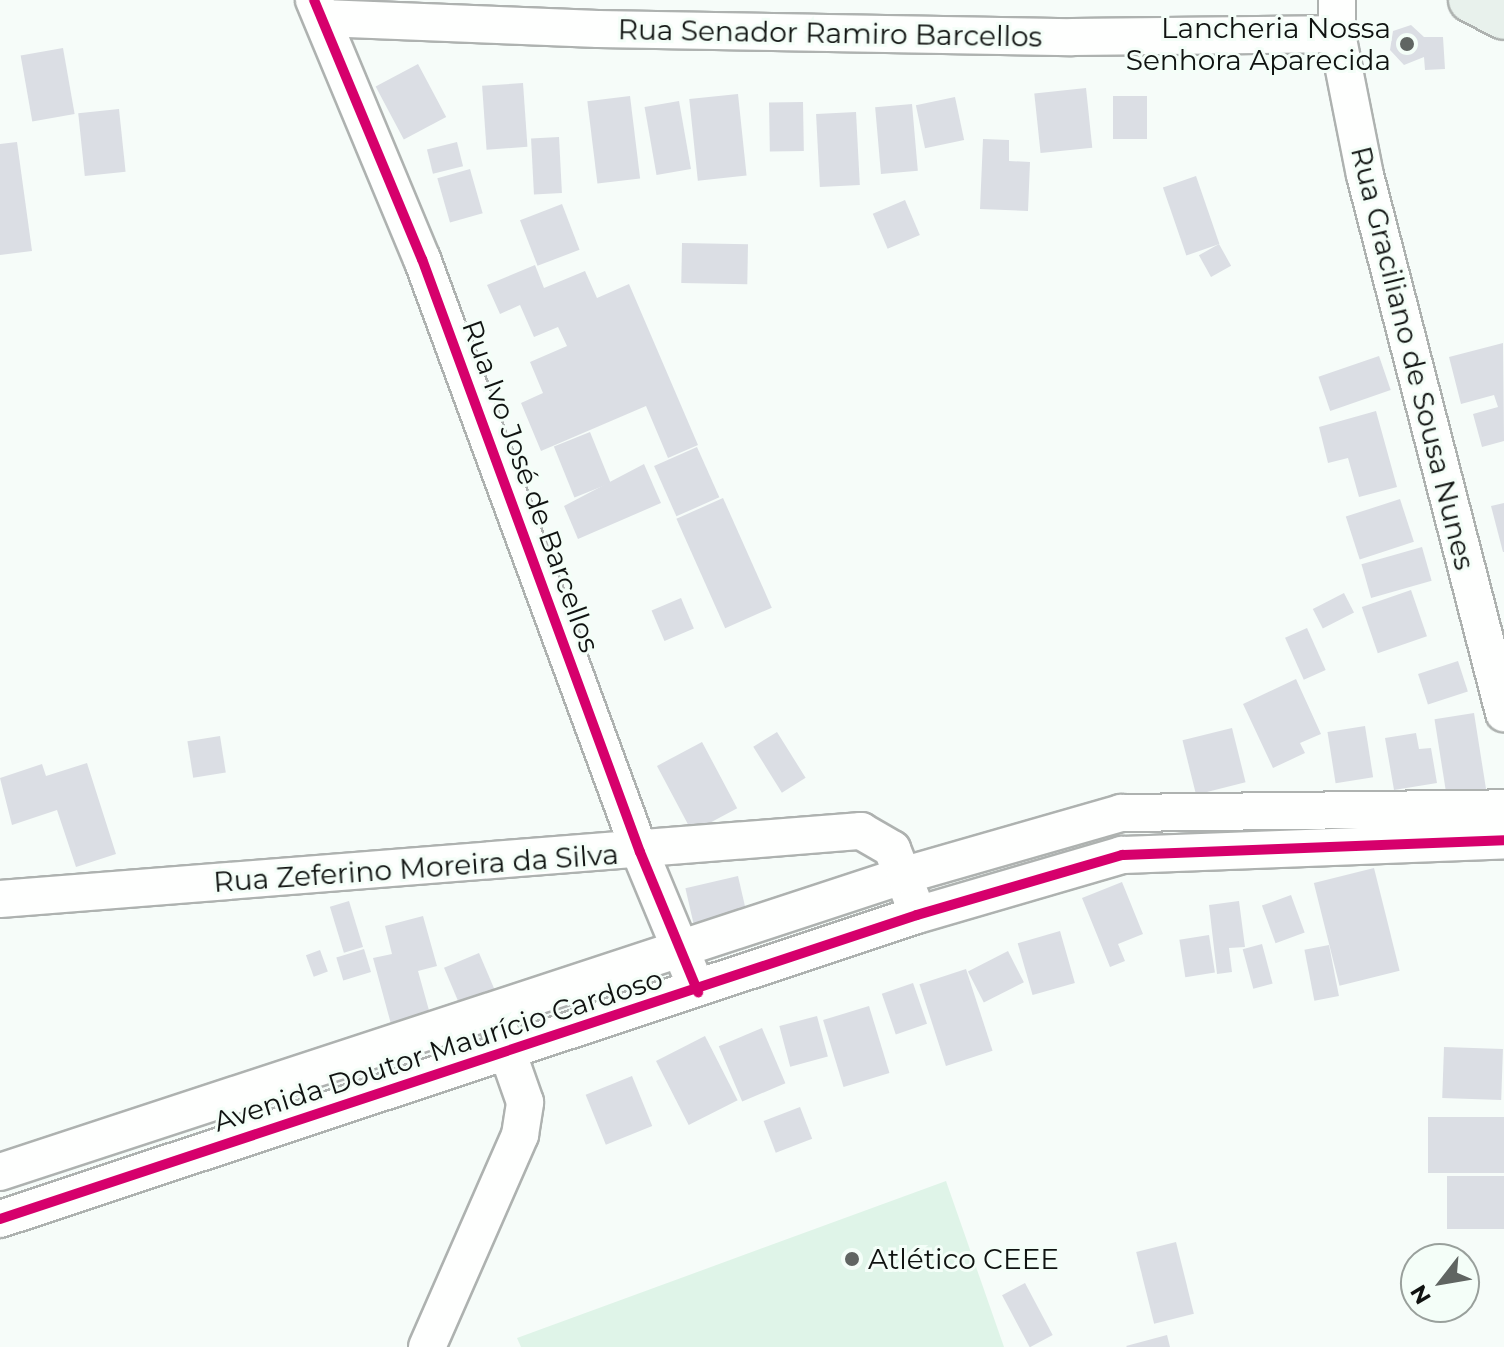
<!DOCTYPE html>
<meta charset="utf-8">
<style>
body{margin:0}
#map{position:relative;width:1504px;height:1347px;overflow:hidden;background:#f6fcf9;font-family:Montserrat,sans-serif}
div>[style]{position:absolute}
.green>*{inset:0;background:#dff4e8}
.building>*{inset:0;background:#dbdee4;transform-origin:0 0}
.roads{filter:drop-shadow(2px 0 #aeb2b0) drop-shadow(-2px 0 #aeb2b0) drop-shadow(0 2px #aeb2b0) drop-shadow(0 -2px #aeb2b0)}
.minor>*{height:36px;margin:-18px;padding:0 18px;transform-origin:18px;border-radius:18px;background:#fefffe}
.major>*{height:44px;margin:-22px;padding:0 22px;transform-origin:22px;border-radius:22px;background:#e8f1ec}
.cycleway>*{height:10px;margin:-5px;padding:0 5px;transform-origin:5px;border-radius:5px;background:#d6006c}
.dots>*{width:22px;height:22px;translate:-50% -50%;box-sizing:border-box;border:4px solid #f4fef8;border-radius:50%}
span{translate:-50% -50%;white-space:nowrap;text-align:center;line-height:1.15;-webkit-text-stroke:6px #f4fef8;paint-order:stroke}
.poi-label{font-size:28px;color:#101311}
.right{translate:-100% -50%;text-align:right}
.left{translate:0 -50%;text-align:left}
.street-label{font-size:28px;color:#101311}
.north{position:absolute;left:1400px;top:1243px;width:80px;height:80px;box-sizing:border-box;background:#f4fef8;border:2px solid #99a09c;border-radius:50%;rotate:239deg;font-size:22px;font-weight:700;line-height:32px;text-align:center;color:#101311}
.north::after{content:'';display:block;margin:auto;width:28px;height:36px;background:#606562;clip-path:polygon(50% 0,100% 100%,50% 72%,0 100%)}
</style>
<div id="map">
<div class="green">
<div style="clip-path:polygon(946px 1181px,1004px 1347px,521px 1347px,517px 1338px)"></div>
</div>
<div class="building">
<div style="clip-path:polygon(1411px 25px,1424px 37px,1443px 37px,1445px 69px,1425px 70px,1424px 57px,1404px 65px,1390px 50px,1393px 31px)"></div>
<div style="left:63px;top:48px;width:67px;height:43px;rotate:80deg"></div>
<div style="left:418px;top:64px;width:60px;height:48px;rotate:62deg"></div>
<div style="left:523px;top:83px;width:64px;height:41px;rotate:86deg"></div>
<div style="left:1086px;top:88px;width:60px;height:52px;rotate:84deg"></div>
<div style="left:738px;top:94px;width:82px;height:49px;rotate:84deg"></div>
<div style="left:630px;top:96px;width:83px;height:43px;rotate:83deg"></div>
<div style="left:1113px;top:96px;width:34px;height:43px"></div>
<div style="left:955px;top:97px;width:44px;height:40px;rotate:78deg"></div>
<div style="left:679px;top:101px;width:69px;height:35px;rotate:80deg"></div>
<div style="left:803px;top:102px;width:49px;height:34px;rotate:89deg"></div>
<div style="left:912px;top:104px;width:67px;height:37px;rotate:85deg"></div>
<div style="left:119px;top:109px;width:63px;height:41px;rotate:84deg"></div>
<div style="left:856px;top:112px;width:73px;height:40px;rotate:87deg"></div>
<div style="left:559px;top:137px;width:56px;height:28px;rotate:87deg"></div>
<div style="clip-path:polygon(983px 139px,1009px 140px,1009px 161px,1030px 162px,1028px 211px,980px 209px)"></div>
<div style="clip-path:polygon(17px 142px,32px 251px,0 255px,0 144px)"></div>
<div style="left:457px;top:142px;width:25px;height:31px;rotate:76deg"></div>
<div style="left:470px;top:169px;width:46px;height:34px;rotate:74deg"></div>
<div style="left:1196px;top:176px;width:72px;height:35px;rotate:71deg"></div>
<div style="left:905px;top:200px;width:38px;height:35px;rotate:67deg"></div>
<div style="left:562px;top:204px;width:49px;height:45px;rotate:69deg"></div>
<div style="left:682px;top:243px;width:66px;height:40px;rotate:1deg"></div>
<div style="left:1219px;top:244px;width:25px;height:23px;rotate:61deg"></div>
<div style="clip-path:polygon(535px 265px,544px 288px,585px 271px,597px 298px,629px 284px,698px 445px,668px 458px,646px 406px,541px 451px,521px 403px,543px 393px,530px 362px,567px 346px,558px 327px,534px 337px,520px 305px,500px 314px,487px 285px)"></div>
<div style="clip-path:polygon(1503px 343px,1504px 441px,1482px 447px,1473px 414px,1498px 407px,1494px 395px,1461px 404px,1449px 357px)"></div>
<div style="left:1379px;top:356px;width:36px;height:64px;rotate:71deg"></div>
<div style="clip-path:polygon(1376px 411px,1397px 487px,1359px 497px,1348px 458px,1328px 463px,1319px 427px)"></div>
<div style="left:590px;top:432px;width:55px;height:39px;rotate:68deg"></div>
<div style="left:697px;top:447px;width:55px;height:47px;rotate:66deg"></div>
<div style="clip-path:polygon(644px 464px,661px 503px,578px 539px,564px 506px)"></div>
<div style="left:723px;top:498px;width:120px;height:51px;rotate:66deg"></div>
<div style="left:1400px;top:499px;width:45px;height:57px;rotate:72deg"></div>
<div style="clip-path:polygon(1504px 503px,1504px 552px,1503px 552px,1491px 506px)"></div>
<div style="left:1422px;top:547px;width:35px;height:63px;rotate:74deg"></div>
<div style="left:1411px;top:590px;width:49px;height:52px;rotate:71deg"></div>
<div style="left:1344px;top:593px;width:22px;height:35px;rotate:63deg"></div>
<div style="left:681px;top:598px;width:33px;height:32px;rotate:67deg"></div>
<div style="left:1307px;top:628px;width:46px;height:24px;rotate:66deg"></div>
<div style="left:1458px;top:661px;width:32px;height:42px;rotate:72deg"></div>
<div style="clip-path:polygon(1296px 679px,1321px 734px,1300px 743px,1305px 753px,1273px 768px,1243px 704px)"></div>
<div style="left:1474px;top:713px;width:81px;height:40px;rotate:81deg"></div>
<div style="left:1365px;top:726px;width:52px;height:38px;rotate:81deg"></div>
<div style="left:1232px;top:728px;width:56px;height:51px;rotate:76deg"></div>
<div style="left:777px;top:732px;width:54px;height:28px;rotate:58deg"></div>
<div style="clip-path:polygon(1416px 733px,1419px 749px,1431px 748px,1437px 783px,1394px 790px,1385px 738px)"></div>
<div style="left:220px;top:736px;width:37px;height:33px;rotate:81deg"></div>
<div style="left:702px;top:742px;width:75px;height:51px;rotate:62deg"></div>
<div style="clip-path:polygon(87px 763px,116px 854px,76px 867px,57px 810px,12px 825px,0 778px,42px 764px,46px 776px)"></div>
<div style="left:1374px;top:868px;width:106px;height:62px;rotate:76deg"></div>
<div style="left:738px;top:876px;width:39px;height:54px;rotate:77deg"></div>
<div style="clip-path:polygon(1122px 882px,1143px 934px,1118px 944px,1125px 961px,1110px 967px,1082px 898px)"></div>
<div style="left:1291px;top:895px;width:40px;height:31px;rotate:70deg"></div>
<div style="left:349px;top:901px;width:48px;height:20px;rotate:73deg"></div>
<div style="clip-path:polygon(1239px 901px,1245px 947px,1229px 948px,1232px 972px,1217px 974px,1209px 905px)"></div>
<div style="clip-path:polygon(423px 916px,437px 966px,418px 971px,430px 1014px,391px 1024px,373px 958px,392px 954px,385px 926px)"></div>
<div style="left:1060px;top:931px;width:54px;height:44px;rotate:74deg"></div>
<div style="left:1209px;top:935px;width:38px;height:30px;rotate:81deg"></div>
<div style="left:1262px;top:944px;width:41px;height:20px;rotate:75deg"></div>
<div style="left:1329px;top:945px;width:52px;height:25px;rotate:79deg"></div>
<div style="left:364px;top:949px;width:24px;height:29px;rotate:73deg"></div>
<div style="left:320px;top:950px;width:23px;height:15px;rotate:70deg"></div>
<div style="left:1008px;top:951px;width:35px;height:45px;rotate:63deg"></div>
<div style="left:479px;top:953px;width:46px;height:38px;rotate:67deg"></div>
<div style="left:966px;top:969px;width:86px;height:49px;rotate:72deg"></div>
<div style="left:913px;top:983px;width:43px;height:33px;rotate:71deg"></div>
<div style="left:869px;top:1006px;width:70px;height:48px;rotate:73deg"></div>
<div style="left:817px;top:1016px;width:42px;height:39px;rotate:75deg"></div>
<div style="left:762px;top:1028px;width:60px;height:47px;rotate:67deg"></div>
<div style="left:705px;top:1036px;width:72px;height:55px;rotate:63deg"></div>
<div style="left:1444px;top:1047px;width:59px;height:51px;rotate:2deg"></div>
<div style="left:632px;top:1076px;width:54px;height:50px;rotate:68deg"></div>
<div style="left:800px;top:1107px;width:34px;height:39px;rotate:69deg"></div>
<div style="left:1504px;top:1117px;width:56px;height:76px;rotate:90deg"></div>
<div style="left:1504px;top:1176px;width:53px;height:57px;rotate:90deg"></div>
<div style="left:1176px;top:1242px;width:74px;height:41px;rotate:76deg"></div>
<div style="left:1025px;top:1283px;width:59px;height:26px;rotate:62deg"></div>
<div style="clip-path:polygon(1167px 1335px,1170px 1347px,1127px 1347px,1126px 1346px)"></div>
</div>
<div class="roads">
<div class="minor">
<div style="left:314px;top:0;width:281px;rotate:67.4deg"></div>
<div style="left:422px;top:259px;width:632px;rotate:69.82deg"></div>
<div style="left:640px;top:852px;width:130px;rotate:67.4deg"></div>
<div style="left:1337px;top:0;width:34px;rotate:90deg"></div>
<div style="left:1337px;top:34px;width:144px;rotate:78.8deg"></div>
<div style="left:1365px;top:175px;width:556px;rotate:75.51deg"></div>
<div style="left:323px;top:18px;width:275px;rotate:2.3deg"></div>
<div style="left:598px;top:29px;width:474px;rotate:1deg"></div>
<div style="left:1072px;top:37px;width:265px;rotate:-0.6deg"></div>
<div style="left:0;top:899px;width:864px;rotate:-4.52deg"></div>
<div style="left:861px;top:831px;width:36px;rotate:30deg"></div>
<div style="left:892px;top:849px;width:54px;rotate:68.2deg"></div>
<div style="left:0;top:1172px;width:952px;rotate:-18.17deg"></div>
<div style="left:905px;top:875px;width:225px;rotate:-16deg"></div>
<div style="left:1121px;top:813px;width:383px;rotate:-0.7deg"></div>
<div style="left:0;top:1219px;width:966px;rotate:-18.34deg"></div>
<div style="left:917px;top:915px;width:214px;rotate:-16.3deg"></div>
<div style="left:1122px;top:855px;width:382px;rotate:-2.2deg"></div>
<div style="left:427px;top:1347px;width:232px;rotate:-66.3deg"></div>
<div style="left:520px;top:1135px;width:33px;rotate:-81deg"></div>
<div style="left:525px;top:1102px;width:75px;rotate:-109.4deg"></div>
</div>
<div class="major">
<div style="left:1471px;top:0;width:37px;rotate:27deg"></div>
</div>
</div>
<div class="cycleway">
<div style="left:314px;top:0;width:281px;rotate:67.4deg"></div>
<div style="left:422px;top:259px;width:632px;rotate:69.82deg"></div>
<div style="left:640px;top:852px;width:152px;rotate:67.5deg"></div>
<div style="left:0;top:1219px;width:966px;rotate:-18.34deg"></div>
<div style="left:917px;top:915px;width:214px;rotate:-16.3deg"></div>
<div style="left:1122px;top:855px;width:382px;rotate:-2.2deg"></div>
</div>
<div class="dots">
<div style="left:1407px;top:44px;background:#606562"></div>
<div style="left:852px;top:1259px;background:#606562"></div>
</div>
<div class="poi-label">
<span class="right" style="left:1391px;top:44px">Lancheria Nossa<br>Senhora Aparecida</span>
<span class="left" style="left:868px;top:1259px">Atlético CEEE</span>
</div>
<div class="street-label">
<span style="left:830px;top:33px;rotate:1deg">Rua Senador Ramiro Barcellos</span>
<span style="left:1413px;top:358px;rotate:76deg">Rua Graciliano de Sousa Nunes</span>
<span style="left:531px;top:486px;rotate:70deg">Rua Ivo José de Barcellos</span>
<span style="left:416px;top:868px;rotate:-4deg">Rua Zeferino Moreira da Silva</span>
<span style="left:438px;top:1050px;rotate:-18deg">Avenida Doutor Maurício Cardoso</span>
</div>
<div class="north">N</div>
</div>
